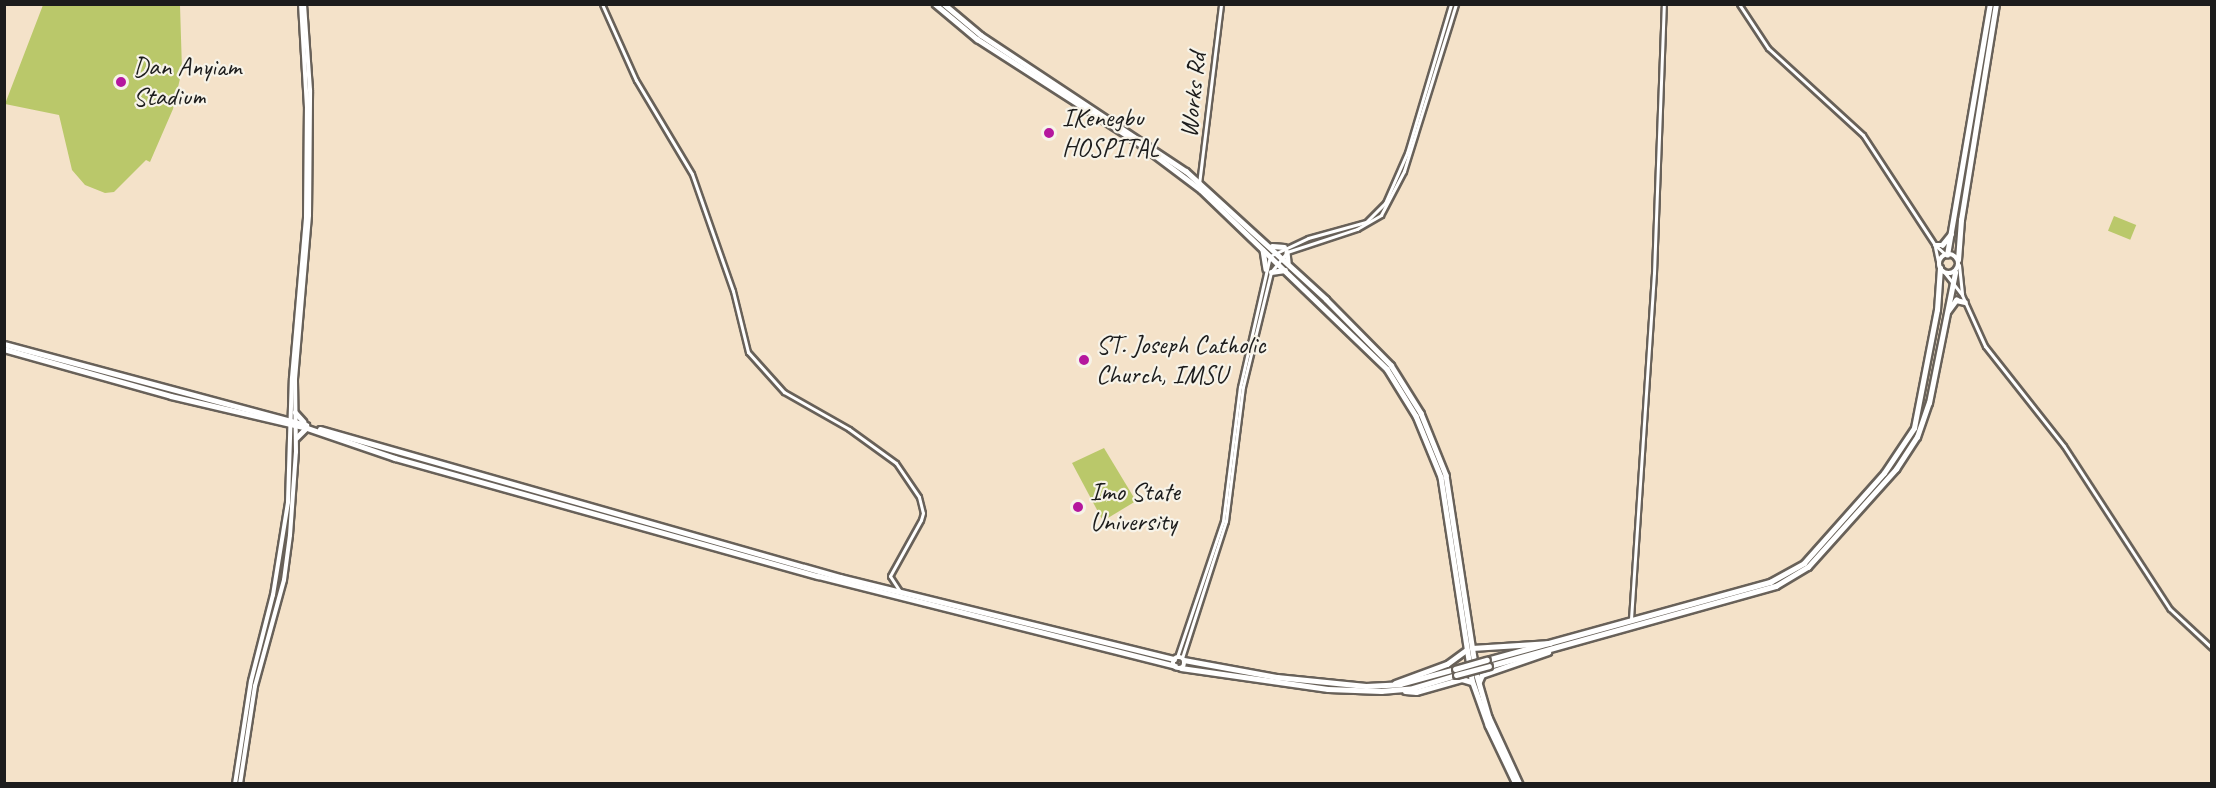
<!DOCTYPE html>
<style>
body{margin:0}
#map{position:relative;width:2216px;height:788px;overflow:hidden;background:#f4e2c9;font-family:Caveat,sans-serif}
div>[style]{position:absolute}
.green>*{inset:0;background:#bac86a;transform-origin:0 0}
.roads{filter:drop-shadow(2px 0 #686159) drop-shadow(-2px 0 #686159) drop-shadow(0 2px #686159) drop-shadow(0 -2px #686159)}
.tertiary>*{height:3px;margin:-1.5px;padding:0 1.5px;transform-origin:1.5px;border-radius:1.5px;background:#fff}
.secondary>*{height:4px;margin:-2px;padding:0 2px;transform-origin:2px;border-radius:2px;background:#fff}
.primary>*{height:4.5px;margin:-2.25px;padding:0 2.25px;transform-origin:2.25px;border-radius:2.25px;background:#fff}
.primary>.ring{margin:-2.25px;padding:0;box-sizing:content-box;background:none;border:4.5px solid #fff;border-radius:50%}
.bridges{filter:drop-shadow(2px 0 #686159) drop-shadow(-2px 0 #686159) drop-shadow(0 2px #686159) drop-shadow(0 -2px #686159)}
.primary-bridge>*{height:4.5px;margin:-2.25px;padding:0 2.25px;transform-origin:2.25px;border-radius:2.25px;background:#fff}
.dots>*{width:16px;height:16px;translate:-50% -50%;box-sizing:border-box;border:3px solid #f7f3e8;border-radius:50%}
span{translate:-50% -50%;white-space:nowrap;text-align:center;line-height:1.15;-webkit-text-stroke:4.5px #f7f3e8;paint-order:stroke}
.poi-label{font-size:26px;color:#1c1c1c}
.left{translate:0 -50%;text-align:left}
.street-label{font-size:26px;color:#1c1c1c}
.frame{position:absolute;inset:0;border:6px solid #1c1c1c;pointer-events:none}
</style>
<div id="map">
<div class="green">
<div style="clip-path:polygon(43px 5px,180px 5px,182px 70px,173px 109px,150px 162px,146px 160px,114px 192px,105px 193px,85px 185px,72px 170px,59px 115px,5px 104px)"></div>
<div style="left:2114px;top:216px;width:24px;height:16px;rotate:22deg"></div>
<div style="clip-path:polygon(1104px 448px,1136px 501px,1103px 521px,1072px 463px)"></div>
</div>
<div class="roads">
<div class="tertiary">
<div style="left:602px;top:4px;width:83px;rotate:65.9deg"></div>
<div style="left:636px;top:80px;width:109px;rotate:59.2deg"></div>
<div style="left:692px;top:174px;width:124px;rotate:70.7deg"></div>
<div style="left:733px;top:291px;width:63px;rotate:76.2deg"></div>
<div style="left:748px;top:352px;width:54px;rotate:48deg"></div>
<div style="left:784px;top:392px;width:75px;rotate:29.6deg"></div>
<div style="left:849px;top:429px;width:58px;rotate:35.9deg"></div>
<div style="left:896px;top:463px;width:41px;rotate:55.9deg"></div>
<div style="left:919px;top:497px;width:16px;rotate:76deg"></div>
<div style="left:923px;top:513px;width:7px;rotate:106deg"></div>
<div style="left:921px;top:520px;width:64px;rotate:119deg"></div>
<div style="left:890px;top:576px;width:17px;rotate:57deg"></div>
<div style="left:1739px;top:4px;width:53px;rotate:56.6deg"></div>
<div style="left:1768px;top:48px;width:129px;rotate:42.5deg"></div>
<div style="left:1863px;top:135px;width:131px;rotate:56.8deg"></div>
<div style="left:1935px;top:245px;width:15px;rotate:42deg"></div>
<div style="left:1199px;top:184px;width:181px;rotate:-83deg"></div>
<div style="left:1935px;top:247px;width:19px;rotate:78deg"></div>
<div style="left:1959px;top:265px;width:29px;rotate:84deg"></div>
<div style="left:1945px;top:273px;width:28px;rotate:52deg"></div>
<div style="left:1962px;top:295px;width:56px;rotate:65.7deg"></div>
<div style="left:1985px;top:346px;width:127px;rotate:51.7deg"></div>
<div style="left:2064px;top:446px;width:194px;rotate:57deg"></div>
<div style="left:2170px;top:609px;width:57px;rotate:42.9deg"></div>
<div style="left:1631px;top:619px;width:347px;rotate:-86.2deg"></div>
<div style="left:1654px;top:273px;width:269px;rotate:-87.9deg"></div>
<div style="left:1177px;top:657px;width:144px;rotate:-71.3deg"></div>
<div style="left:1223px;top:521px;width:135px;rotate:-82.8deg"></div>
<div style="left:1240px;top:387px;width:134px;rotate:-77.1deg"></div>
<div style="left:1270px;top:256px;width:42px;rotate:-25.3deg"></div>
<div style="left:1308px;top:238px;width:60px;rotate:-15.4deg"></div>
<div style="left:1366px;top:222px;width:27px;rotate:-45deg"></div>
<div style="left:1385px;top:203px;width:55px;rotate:-66.3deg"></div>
<div style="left:1407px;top:153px;width:155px;rotate:-73.5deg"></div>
<div style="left:1182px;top:658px;width:144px;rotate:-72.2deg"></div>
<div style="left:1226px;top:521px;width:135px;rotate:-82.8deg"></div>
<div style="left:1243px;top:387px;width:118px;rotate:-76.3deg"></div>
<div style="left:1271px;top:272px;width:26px;rotate:-51deg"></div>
<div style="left:1287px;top:252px;width:74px;rotate:-18.2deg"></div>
<div style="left:1357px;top:229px;width:28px;rotate:-30deg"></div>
<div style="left:1381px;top:215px;width:50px;rotate:-62.4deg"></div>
<div style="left:1404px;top:171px;width:175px;rotate:-72.7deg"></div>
</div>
<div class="secondary">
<div style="left:235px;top:784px;width:104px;rotate:-81.2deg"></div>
<div style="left:251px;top:681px;width:89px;rotate:-75.7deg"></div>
<div style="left:273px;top:595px;width:94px;rotate:-80.8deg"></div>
<div style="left:288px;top:502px;width:124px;rotate:-88.2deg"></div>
<div style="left:292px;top:378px;width:161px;rotate:-85deg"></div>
<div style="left:306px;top:218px;width:110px;rotate:-89.5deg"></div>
<div style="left:307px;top:108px;width:104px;rotate:-93.3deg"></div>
<div style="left:240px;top:784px;width:99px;rotate:-81.3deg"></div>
<div style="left:255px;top:686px;width:110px;rotate:-74.7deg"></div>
<div style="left:284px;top:580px;width:45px;rotate:-82.4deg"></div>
<div style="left:290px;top:535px;width:83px;rotate:-85.9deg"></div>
<div style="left:296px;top:452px;width:73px;rotate:-90.8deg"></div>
<div style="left:295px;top:379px;width:165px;rotate:-85.1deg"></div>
<div style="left:309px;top:215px;width:125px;rotate:-89.5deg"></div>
<div style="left:310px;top:90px;width:86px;rotate:-94deg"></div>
</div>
<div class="primary">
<div style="left:935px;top:4px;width:55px;rotate:39.8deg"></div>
<div style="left:977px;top:39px;width:189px;rotate:32.7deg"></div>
<div style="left:1136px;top:141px;width:81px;rotate:37deg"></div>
<div style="left:1201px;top:190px;width:258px;rotate:43.9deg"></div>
<div style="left:1387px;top:369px;width:55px;rotate:58.3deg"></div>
<div style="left:1416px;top:416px;width:66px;rotate:67.7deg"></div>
<div style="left:1441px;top:477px;width:205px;rotate:81.3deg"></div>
<div style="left:1472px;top:680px;width:48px;rotate:70.4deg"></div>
<div style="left:1488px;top:725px;width:65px;rotate:64.6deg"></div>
<div style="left:944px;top:4px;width:48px;rotate:40deg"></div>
<div style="left:981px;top:35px;width:246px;rotate:33.6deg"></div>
<div style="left:1186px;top:171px;width:190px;rotate:42.4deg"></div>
<div style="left:1326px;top:299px;width:93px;rotate:45.4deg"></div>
<div style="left:1391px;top:365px;width:57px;rotate:58deg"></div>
<div style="left:1421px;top:413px;width:67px;rotate:68deg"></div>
<div style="left:1446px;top:475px;width:199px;rotate:81.3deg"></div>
<div style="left:1476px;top:672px;width:47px;rotate:73.9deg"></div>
<div style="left:1489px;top:717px;width:74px;rotate:65.2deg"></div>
<div style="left:1935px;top:245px;width:7px"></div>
<div style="left:1942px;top:245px;width:14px;rotate:-51deg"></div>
<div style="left:1272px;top:246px;width:12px;rotate:5deg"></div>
<div style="left:1263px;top:250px;width:19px;rotate:81deg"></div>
<div style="left:1287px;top:252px;width:10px;rotate:84deg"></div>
<div class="ring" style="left:1939px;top:254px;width:15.5px;height:15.5px"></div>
<div style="left:1947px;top:255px;width:255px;rotate:-80.3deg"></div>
<div style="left:1958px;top:260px;width:40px;rotate:-85.7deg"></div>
<div style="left:1961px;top:220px;width:219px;rotate:-80.8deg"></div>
<div style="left:1271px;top:272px;width:14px;rotate:-8deg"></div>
<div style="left:1948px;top:311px;width:14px;rotate:-54deg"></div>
<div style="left:1956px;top:300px;width:9px;rotate:13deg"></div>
<div style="left:4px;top:344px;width:313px;rotate:15deg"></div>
<div style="left:4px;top:349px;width:173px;rotate:15.7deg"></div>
<div style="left:171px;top:396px;width:140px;rotate:13.2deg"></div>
<div style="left:307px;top:428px;width:93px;rotate:18.8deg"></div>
<div style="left:395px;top:458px;width:439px;rotate:15.6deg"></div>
<div style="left:818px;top:576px;width:368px;rotate:14.1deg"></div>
<div style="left:295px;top:412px;width:13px;rotate:48deg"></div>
<div style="left:320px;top:429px;width:541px;rotate:15.89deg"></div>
<div style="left:840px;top:577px;width:344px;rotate:13.8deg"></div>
<div style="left:296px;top:438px;width:14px;rotate:-45deg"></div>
<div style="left:1472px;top:648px;width:78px;rotate:-3.7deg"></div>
<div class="ring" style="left:1173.5px;top:657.5px;width:6.5px;height:6.5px"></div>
<div style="left:1184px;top:660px;width:95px;rotate:10.4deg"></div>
<div style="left:1277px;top:677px;width:89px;rotate:5.8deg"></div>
<div style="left:1366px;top:686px;width:34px;rotate:-3deg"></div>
<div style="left:1400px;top:684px;width:57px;rotate:-15.3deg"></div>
<div style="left:1487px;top:660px;width:294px;rotate:-15.4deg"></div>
<div style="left:1770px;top:582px;width:39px;rotate:-29deg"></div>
<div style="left:1804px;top:563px;width:120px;rotate:-48.4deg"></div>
<div style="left:1884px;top:473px;width:54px;rotate:-56.3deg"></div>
<div style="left:1914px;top:428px;width:120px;rotate:-79deg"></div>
<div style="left:1937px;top:310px;width:42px;rotate:-85.9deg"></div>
<div style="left:1489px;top:666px;width:298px;rotate:-15.6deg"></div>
<div style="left:1776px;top:586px;width:37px;rotate:-31deg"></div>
<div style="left:1808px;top:567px;width:132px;rotate:-48.1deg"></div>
<div style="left:1896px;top:469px;width:38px;rotate:-57deg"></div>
<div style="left:1917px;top:437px;width:36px;rotate:-71deg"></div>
<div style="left:1929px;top:403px;width:133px;rotate:-78.7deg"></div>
<div style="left:1181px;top:668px;width:148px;rotate:8.1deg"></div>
<div style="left:1328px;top:689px;width:53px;rotate:2.2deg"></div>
<div style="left:1381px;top:691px;width:32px;rotate:-5deg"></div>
<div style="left:1413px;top:688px;width:45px;rotate:-16.8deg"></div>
<div style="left:1479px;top:682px;width:8px;rotate:-67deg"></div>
<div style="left:1482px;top:675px;width:70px;rotate:-19.2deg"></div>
<div style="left:1395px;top:683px;width:55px;rotate:-20.1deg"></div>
<div style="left:1447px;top:664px;width:24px;rotate:-36deg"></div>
<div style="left:1405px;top:691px;width:11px;rotate:5deg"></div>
<div style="left:1416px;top:692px;width:48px;rotate:-15.8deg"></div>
<div style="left:1462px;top:679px;width:10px;rotate:17deg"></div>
</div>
</div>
<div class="bridges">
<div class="primary-bridge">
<div style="left:1455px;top:669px;width:33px;rotate:-16deg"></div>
<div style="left:1456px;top:675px;width:34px;rotate:-15deg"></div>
</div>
</div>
<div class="dots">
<div style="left:121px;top:82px;background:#b5179e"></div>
<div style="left:1049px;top:133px;background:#b5179e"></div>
<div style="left:1084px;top:360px;background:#b5179e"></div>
<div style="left:1078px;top:507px;background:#b5179e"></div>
</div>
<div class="poi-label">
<span class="left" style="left:133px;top:82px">Dan Anyiam<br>Stadium</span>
<span class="left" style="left:1062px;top:133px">IKenegbu<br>HOSPITAL</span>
<span class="left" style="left:1096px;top:360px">ST. Joseph Catholic<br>Church, IMSU</span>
<span class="left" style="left:1090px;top:507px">Imo State<br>University</span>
</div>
<div class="street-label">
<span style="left:1193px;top:95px;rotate:-84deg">Works Rd</span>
</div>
<div class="frame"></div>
</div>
